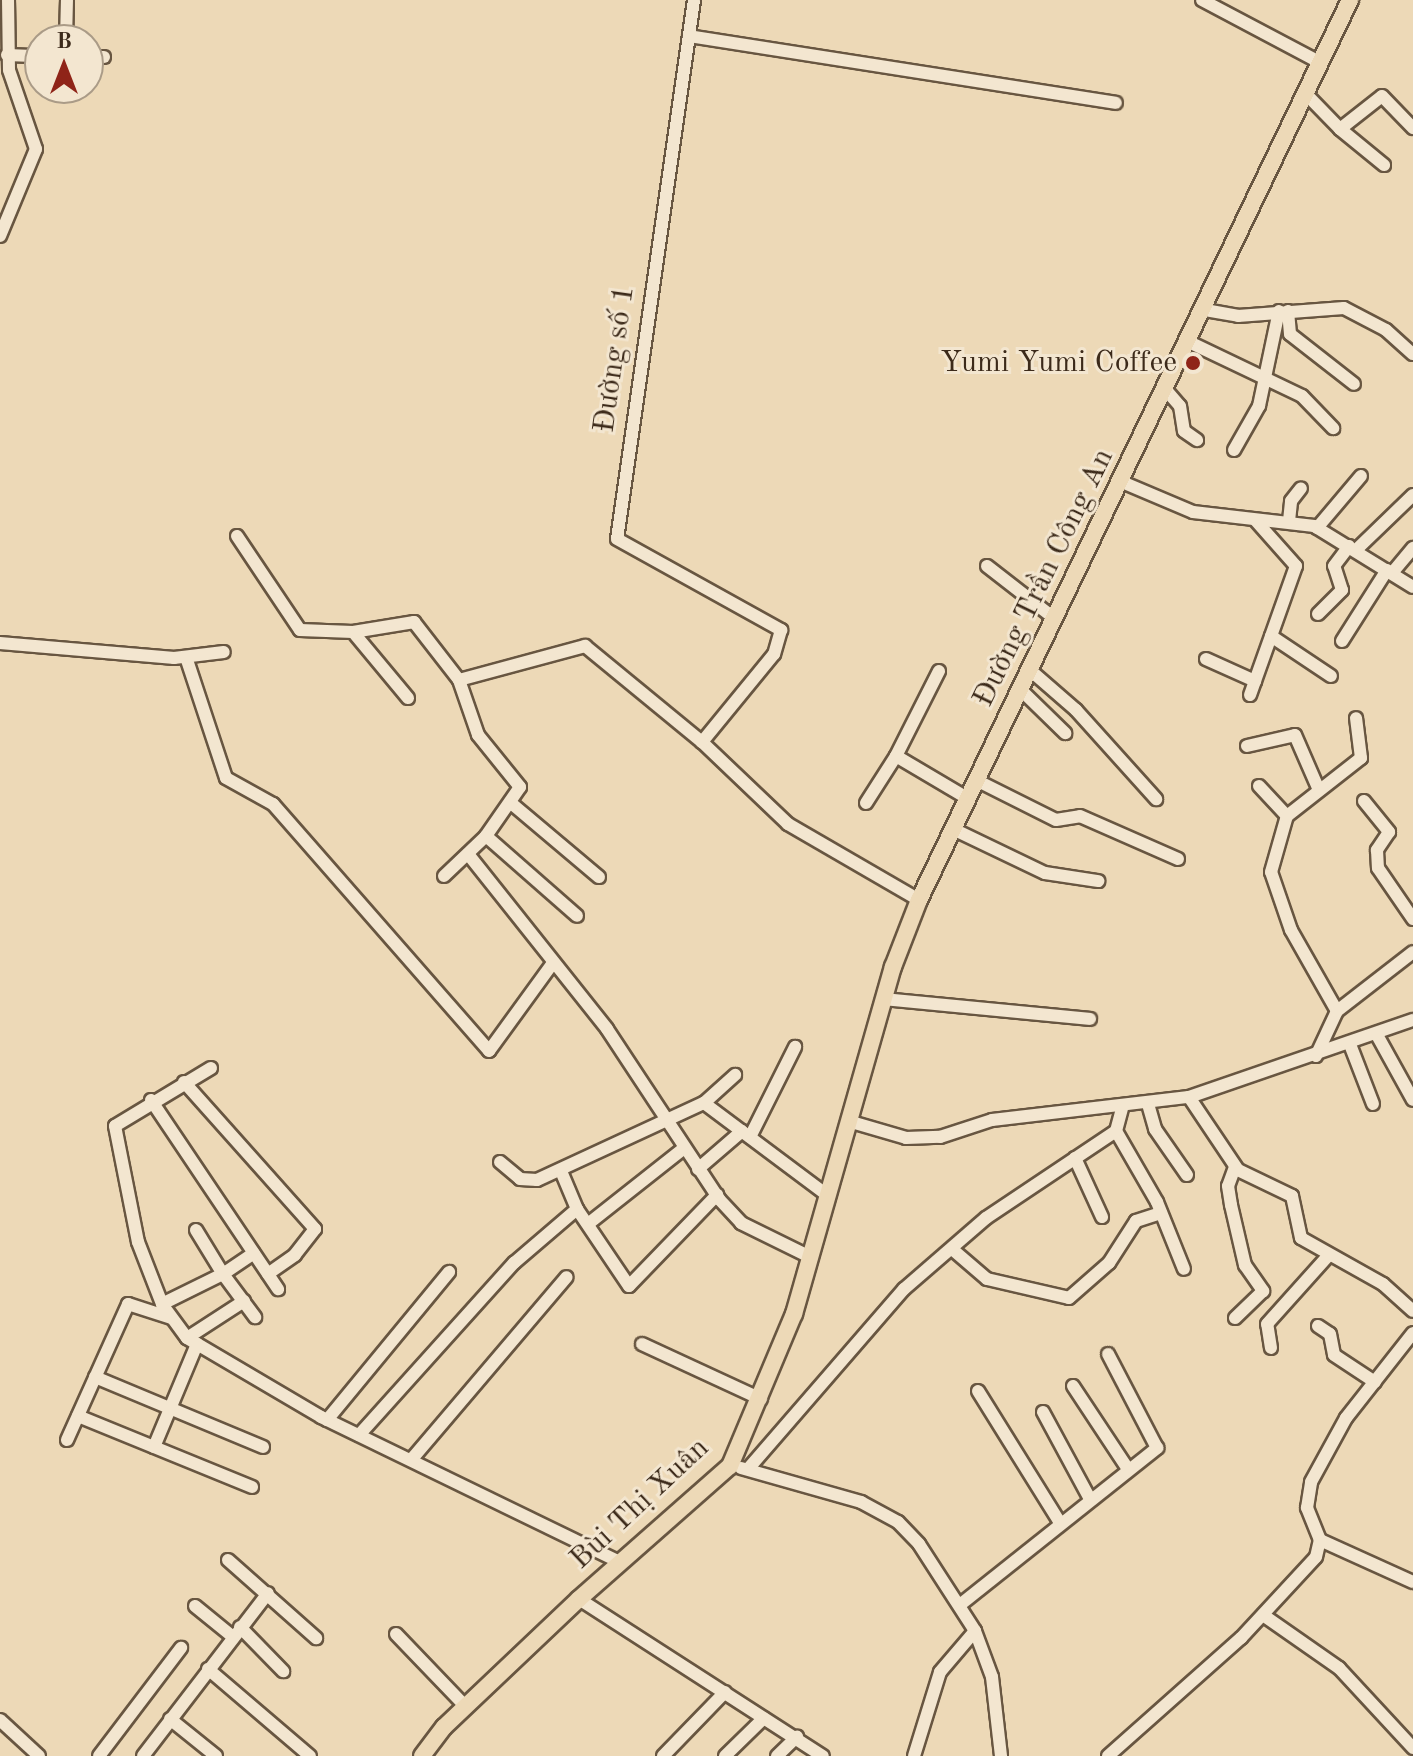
<!DOCTYPE html>
<meta charset="utf-8">
<style>
body{margin:0}
#map{position:relative;width:1413px;height:1756px;overflow:hidden;background:#edd9b7;font-family:"Old Standard TT",serif}
div>[style]{position:absolute}
.roads{filter:drop-shadow(2px 0 #685641) drop-shadow(-2px 0 #685641) drop-shadow(0 2px #685641) drop-shadow(0 -2px #685641)}
.minor>*{height:12px;margin:-6px;padding:0 6px;transform-origin:6px;border-radius:6px;background:#f3e6d0}
.major>*{height:16px;margin:-8px;padding:0 8px;transform-origin:8px;border-radius:8px;background:#edd9b7}
.dots>*{width:22px;height:22px;translate:-50% -50%;box-sizing:border-box;border:4px solid #f3e6d0;border-radius:50%}
span{translate:-50% -50%;white-space:nowrap;text-align:center;line-height:1.15;-webkit-text-stroke:6px #f3e6d0;paint-order:stroke}
.street-label{font-size:30px;color:#3c2a1a}
.poi-label{font-size:30px;color:#3c2a1a}
.right{translate:-100% -50%;text-align:right}
.north{position:absolute;left:24px;top:24px;width:80px;height:80px;box-sizing:border-box;background:#f3e6d0;border:2px solid #aa9b87;border-radius:50%;rotate:0deg;font-size:22px;font-weight:700;line-height:32px;text-align:center;color:#3c2a1a}
.north::after{content:'';display:block;margin:auto;width:28px;height:36px;background:#8f2418;clip-path:polygon(50% 0,100% 100%,50% 72%,0 100%)}
</style>
<div id="map">
<div class="roads">
<div class="minor">
<div style="left:694px;top:0;width:544px;rotate:98.13deg"></div>
<div style="left:617px;top:539px;width:188px;rotate:29deg"></div>
<div style="left:781px;top:630px;width:25px;rotate:106deg"></div>
<div style="left:774px;top:654px;width:114px;rotate:129.3deg"></div>
<div style="left:702px;top:742px;width:119px;rotate:43.6deg"></div>
<div style="left:788px;top:824px;width:151px;rotate:30.1deg"></div>
<div style="left:1202px;top:0;width:135px;rotate:27.9deg"></div>
<div style="left:689px;top:36px;width:432px;rotate:8.9deg"></div>
<div style="left:66px;top:40px;width:40px;rotate:-88.6deg"></div>
<div style="left:7px;top:55px;width:33px;rotate:2deg"></div>
<div style="left:88px;top:57px;width:16px"></div>
<div style="left:1306px;top:94px;width:49px;rotate:45.8deg"></div>
<div style="left:1340px;top:129px;width:53px;rotate:-38.2deg"></div>
<div style="left:1382px;top:96px;width:45px;rotate:45.9deg"></div>
<div style="left:1340px;top:129px;width:57px;rotate:39.3deg"></div>
<div style="left:0;top:236px;width:94px;rotate:-67.5deg"></div>
<div style="left:36px;top:149px;width:83px;rotate:-108.9deg"></div>
<div style="left:9px;top:70px;width:70px;rotate:-90.8deg"></div>
<div style="left:1205px;top:310px;width:34px;rotate:10deg"></div>
<div style="left:1238px;top:316px;width:106px;rotate:-4.3deg"></div>
<div style="left:1344px;top:308px;width:47px;rotate:27.6deg"></div>
<div style="left:1386px;top:330px;width:36px;rotate:42deg"></div>
<div style="left:1288px;top:311px;width:23px;rotate:85deg"></div>
<div style="left:1290px;top:334px;width:81px;rotate:38deg"></div>
<div style="left:1189px;top:342px;width:125px;rotate:25.5deg"></div>
<div style="left:1302px;top:396px;width:45px;rotate:45.9deg"></div>
<div style="left:1166px;top:390px;width:21px;rotate:49deg"></div>
<div style="left:1180px;top:406px;width:25px;rotate:81deg"></div>
<div style="left:1184px;top:431px;width:16px;rotate:35deg"></div>
<div style="left:1234px;top:450px;width:51px;rotate:-60.4deg"></div>
<div style="left:1259px;top:406px;width:97px;rotate:-78.1deg"></div>
<div style="left:1122px;top:482px;width:77px;rotate:22.9deg"></div>
<div style="left:1193px;top:512px;width:122px;rotate:6.6deg"></div>
<div style="left:1314px;top:526px;width:116px;rotate:31.6deg"></div>
<div style="left:1289px;top:521px;width:20px;rotate:-84deg"></div>
<div style="left:1291px;top:501px;width:16px;rotate:-52deg"></div>
<div style="left:1317px;top:528px;width:68px;rotate:-49.8deg"></div>
<div style="left:237px;top:536px;width:113px;rotate:56.2deg"></div>
<div style="left:300px;top:630px;width:53px;rotate:2.2deg"></div>
<div style="left:353px;top:632px;width:62px;rotate:-9.3deg"></div>
<div style="left:414px;top:622px;width:73px;rotate:52.2deg"></div>
<div style="left:459px;top:680px;width:131px;rotate:-15.1deg"></div>
<div style="left:585px;top:646px;width:151px;rotate:39.4deg"></div>
<div style="left:1356px;top:550px;width:79px;rotate:-44deg"></div>
<div style="left:987px;top:566px;width:86px;rotate:37.9deg"></div>
<div style="left:1392px;top:573px;width:33px;rotate:-50deg"></div>
<div style="left:1318px;top:614px;width:34px;rotate:-45deg"></div>
<div style="left:1342px;top:590px;width:25px;rotate:-108deg"></div>
<div style="left:1334px;top:566px;width:25px;rotate:-53deg"></div>
<div style="left:353px;top:632px;width:86px;rotate:50.2deg"></div>
<div style="left:1271px;top:636px;width:72px;rotate:33.7deg"></div>
<div style="left:1342px;top:641px;width:84px;rotate:-57.6deg"></div>
<div style="left:0;top:643px;width:175px;rotate:4.9deg"></div>
<div style="left:174px;top:658px;width:50px;rotate:-6.8deg"></div>
<div style="left:186px;top:657px;width:127px;rotate:71.7deg"></div>
<div style="left:226px;top:778px;width:54px;rotate:29deg"></div>
<div style="left:273px;top:804px;width:328px;rotate:48.8deg"></div>
<div style="left:489px;top:1051px;width:109px;rotate:-54deg"></div>
<div style="left:1206px;top:659px;width:54px;rotate:24.2deg"></div>
<div style="left:1030px;top:670px;width:61px;rotate:41deg"></div>
<div style="left:1076px;top:710px;width:120px;rotate:48deg"></div>
<div style="left:939px;top:671px;width:95px;rotate:116.8deg"></div>
<div style="left:896px;top:756px;width:82px;rotate:30.6deg"></div>
<div style="left:459px;top:680px;width:58px;rotate:70.9deg"></div>
<div style="left:478px;top:735px;width:67px;rotate:51.1deg"></div>
<div style="left:520px;top:787px;width:60px;rotate:124.8deg"></div>
<div style="left:486px;top:836px;width:121px;rotate:41.3deg"></div>
<div style="left:1021px;top:690px;width:62px;rotate:44.3deg"></div>
<div style="left:1250px;top:695px;width:137px;rotate:-70.4deg"></div>
<div style="left:1296px;top:566px;width:60px;rotate:-131.6deg"></div>
<div style="left:1247px;top:746px;width:49px;rotate:-12.9deg"></div>
<div style="left:1295px;top:735px;width:58px;rotate:66.5deg"></div>
<div style="left:976px;top:780px;width:89px;rotate:26.6deg"></div>
<div style="left:1056px;top:820px;width:24px;rotate:-9deg"></div>
<div style="left:1080px;top:816px;width:107px;rotate:23.7deg"></div>
<div style="left:1259px;top:786px;width:41px;rotate:47deg"></div>
<div style="left:1364px;top:801px;width:40px;rotate:51deg"></div>
<div style="left:1389px;top:832px;width:22px;rotate:124deg"></div>
<div style="left:1377px;top:850px;width:18px;rotate:87deg"></div>
<div style="left:1378px;top:868px;width:62px;rotate:55.5deg"></div>
<div style="left:511px;top:803px;width:115px;rotate:40.1deg"></div>
<div style="left:866px;top:803px;width:56px;rotate:-57.4deg"></div>
<div style="left:953px;top:829px;width:102px;rotate:25.6deg"></div>
<div style="left:1045px;top:873px;width:54px;rotate:8.6deg"></div>
<div style="left:468px;top:854px;width:223px;rotate:51.5deg"></div>
<div style="left:607px;top:1029px;width:204px;rotate:56.6deg"></div>
<div style="left:719px;top:1199px;width:33px;rotate:47deg"></div>
<div style="left:741px;top:1223px;width:77px;rotate:26.2deg"></div>
<div style="left:444px;top:876px;width:58px;rotate:-43.6deg"></div>
<div style="left:884px;top:999px;width:207px;rotate:5.5deg"></div>
<div style="left:1337px;top:1011px;width:93px;rotate:-119.6deg"></div>
<div style="left:1291px;top:930px;width:61px;rotate:-109deg"></div>
<div style="left:1271px;top:872px;width:58px;rotate:-74.1deg"></div>
<div style="left:1287px;top:816px;width:94px;rotate:-38.1deg"></div>
<div style="left:1361px;top:758px;width:40px;rotate:-97.1deg"></div>
<div style="left:1377px;top:1035px;width:74px;rotate:61deg"></div>
<div style="left:1351px;top:1047px;width:61px;rotate:68.9deg"></div>
<div style="left:1316px;top:1056px;width:50px;rotate:-65deg"></div>
<div style="left:1337px;top:1011px;width:96px;rotate:-37.8deg"></div>
<div style="left:211px;top:1068px;width:112px;rotate:148.9deg"></div>
<div style="left:115px;top:1126px;width:118px;rotate:78.8deg"></div>
<div style="left:138px;top:1242px;width:66px;rotate:68.8deg"></div>
<div style="left:162px;top:1304px;width:42px;rotate:53.7deg"></div>
<div style="left:187px;top:1338px;width:156px;rotate:30.5deg"></div>
<div style="left:321px;top:1417px;width:332px;rotate:25.9deg"></div>
<div style="left:184px;top:1082px;width:197px;rotate:48.3deg"></div>
<div style="left:315px;top:1229px;width:33px;rotate:128deg"></div>
<div style="left:295px;top:1255px;width:33px;rotate:145deg"></div>
<div style="left:1189px;top:1097px;width:88px;rotate:56.1deg"></div>
<div style="left:1238px;top:1170px;width:60px;rotate:25.7deg"></div>
<div style="left:1292px;top:1196px;width:43px;rotate:77.9deg"></div>
<div style="left:1301px;top:1238px;width:94px;rotate:29.3deg"></div>
<div style="left:1383px;top:1284px;width:40px;rotate:42deg"></div>
<div style="left:151px;top:1100px;width:228px;rotate:56.1deg"></div>
<div style="left:704px;top:1103px;width:42px;rotate:-42.1deg"></div>
<div style="left:1148px;top:1104px;width:26px;rotate:74deg"></div>
<div style="left:1155px;top:1129px;width:56px;rotate:55.2deg"></div>
<div style="left:848px;top:1121px;width:60px;rotate:16.3deg"></div>
<div style="left:906px;top:1138px;width:34px;rotate:-2deg"></div>
<div style="left:940px;top:1137px;width:55px;rotate:-18.1deg"></div>
<div style="left:992px;top:1120px;width:198px;rotate:-6.7deg"></div>
<div style="left:1189px;top:1097px;width:237px;rotate:-19deg"></div>
<div style="left:1116px;top:1131px;width:82px;rotate:60deg"></div>
<div style="left:1157px;top:1202px;width:72px;rotate:68.1deg"></div>
<div style="left:750px;top:1137px;width:101px;rotate:-63.4deg"></div>
<div style="left:1075px;top:1158px;width:65px;rotate:65.4deg"></div>
<div style="left:500px;top:1162px;width:26px;rotate:40deg"></div>
<div style="left:520px;top:1179px;width:17px;rotate:3deg"></div>
<div style="left:537px;top:1180px;width:184px;rotate:-24.8deg"></div>
<div style="left:704px;top:1103px;width:154px;rotate:36.8deg"></div>
<div style="left:1235px;top:1167px;width:20px;rotate:110deg"></div>
<div style="left:1228px;top:1186px;width:19px;rotate:81deg"></div>
<div style="left:1231px;top:1205px;width:62px;rotate:76.9deg"></div>
<div style="left:1245px;top:1265px;width:32px;rotate:55deg"></div>
<div style="left:1263px;top:1291px;width:39px;rotate:136deg"></div>
<div style="left:698px;top:1169px;width:58px;rotate:-40.8deg"></div>
<div style="left:561px;top:1171px;width:41px;rotate:67.2deg"></div>
<div style="left:577px;top:1209px;width:93px;rotate:56deg"></div>
<div style="left:629px;top:1286px;width:127px;rotate:-46deg"></div>
<div style="left:588px;top:1224px;width:121px;rotate:-38.3deg"></div>
<div style="left:196px;top:1230px;width:52px;rotate:58.5deg"></div>
<div style="left:223px;top:1274px;width:37px;rotate:-34deg"></div>
<div style="left:952px;top:1249px;width:46px;rotate:40.6deg"></div>
<div style="left:987px;top:1279px;width:84px;rotate:13deg"></div>
<div style="left:1069px;top:1298px;width:53px;rotate:-41.2deg"></div>
<div style="left:1109px;top:1263px;width:50px;rotate:-57.3deg"></div>
<div style="left:1136px;top:1221px;width:26px;rotate:-18deg"></div>
<div style="left:162px;top:1304px;width:68px;rotate:-26.2deg"></div>
<div style="left:223px;top:1274px;width:54px;rotate:53.3deg"></div>
<div style="left:1318px;top:1326px;width:14px;rotate:34deg"></div>
<div style="left:1330px;top:1334px;width:21px;rotate:79deg"></div>
<div style="left:1334px;top:1355px;width:49px;rotate:33.4deg"></div>
<div style="left:187px;top:1338px;width:68px;rotate:-33deg"></div>
<div style="left:642px;top:1344px;width:131px;rotate:24.8deg"></div>
<div style="left:1271px;top:1348px;width:24px;rotate:-99deg"></div>
<div style="left:1267px;top:1324px;width:93px;rotate:-48.1deg"></div>
<div style="left:95px;top:1377px;width:182px;rotate:22.6deg"></div>
<div style="left:1073px;top:1386px;width:100px;rotate:56.5deg"></div>
<div style="left:978px;top:1391px;width:153px;rotate:58.1deg"></div>
<div style="left:1043px;top:1412px;width:97px;rotate:61.6deg"></div>
<div style="left:78px;top:1416px;width:188px;rotate:22.2deg"></div>
<div style="left:327px;top:1420px;width:192px;rotate:-50.5deg"></div>
<div style="left:359px;top:1435px;width:232px;rotate:-48deg"></div>
<div style="left:514px;top:1263px;width:83px;rotate:-40.6deg"></div>
<div style="left:67px;top:1440px;width:149px;rotate:-65.8deg"></div>
<div style="left:128px;top:1304px;width:45px;rotate:18deg"></div>
<div style="left:154px;top:1447px;width:112px;rotate:-67.3deg"></div>
<div style="left:411px;top:1460px;width:240px;rotate:-49.6deg"></div>
<div style="left:741px;top:1468px;width:125px;rotate:15.8deg"></div>
<div style="left:861px;top:1502px;width:42px;rotate:28.4deg"></div>
<div style="left:898px;top:1522px;width:30px;rotate:46deg"></div>
<div style="left:919px;top:1544px;width:103px;rotate:57.2deg"></div>
<div style="left:975px;top:1631px;width:49px;rotate:69.7deg"></div>
<div style="left:992px;top:1677px;width:80px;rotate:83.5deg"></div>
<div style="left:748px;top:1469px;width:238px;rotate:-49.1deg"></div>
<div style="left:904px;top:1289px;width:108px;rotate:-40.9deg"></div>
<div style="left:986px;top:1218px;width:156px;rotate:-33.8deg"></div>
<div style="left:1116px;top:1131px;width:23px;rotate:-75deg"></div>
<div style="left:1320px;top:1540px;width:102px;rotate:24.3deg"></div>
<div style="left:228px;top:1560px;width:118px;rotate:41.6deg"></div>
<div style="left:579px;top:1599px;width:290px;rotate:32.8deg"></div>
<div style="left:961px;top:1604px;width:251px;rotate:-38.5deg"></div>
<div style="left:1157px;top:1448px;width:106px;rotate:-117.5deg"></div>
<div style="left:195px;top:1606px;width:49px;rotate:39.2deg"></div>
<div style="left:1263px;top:1615px;width:93px;rotate:34.9deg"></div>
<div style="left:1339px;top:1668px;width:109px;rotate:47.2deg"></div>
<div style="left:240px;top:1627px;width:62px;rotate:45.7deg"></div>
<div style="left:396px;top:1634px;width:101px;rotate:46.2deg"></div>
<div style="left:208px;top:1669px;width:134px;rotate:40.5deg"></div>
<div style="left:170px;top:1719px;width:59px;rotate:38.8deg"></div>
<div style="left:0;top:1720px;width:53px;rotate:42.7deg"></div>
<div style="left:99px;top:1756px;width:136px;rotate:-52.8deg"></div>
<div style="left:143px;top:1756px;width:205px;rotate:-52.5deg"></div>
<div style="left:663px;top:1756px;width:89px;rotate:-45.9deg"></div>
<div style="left:725px;top:1756px;width:54px;rotate:-44.3deg"></div>
<div style="left:777px;top:1756px;width:28px;rotate:-44deg"></div>
<div style="left:914px;top:1756px;width:88px;rotate:-72.8deg"></div>
<div style="left:940px;top:1672px;width:54px;rotate:-49.5deg"></div>
<div style="left:1108px;top:1756px;width:178px;rotate:-41.6deg"></div>
<div style="left:1241px;top:1638px;width:110px;rotate:-47.2deg"></div>
<div style="left:1316px;top:1557px;width:17px;rotate:-77deg"></div>
<div style="left:1320px;top:1540px;width:35px;rotate:-112deg"></div>
<div style="left:1307px;top:1508px;width:26px;rotate:-81deg"></div>
<div style="left:1311px;top:1482px;width:73px;rotate:-61.3deg"></div>
<div style="left:1346px;top:1418px;width:108px;rotate:-51.8deg"></div>
</div>
<div class="major">
<div style="left:422px;top:1756px;width:36px;rotate:-53deg"></div>
<div style="left:444px;top:1727px;width:186px;rotate:-43.5deg"></div>
<div style="left:579px;top:1599px;width:201px;rotate:-41.4deg"></div>
<div style="left:730px;top:1466px;width:165px;rotate:-67.2deg"></div>
<div style="left:794px;top:1314px;width:361px;rotate:-74.1deg"></div>
<div style="left:893px;top:967px;width:72px;rotate:-68.8deg"></div>
<div style="left:919px;top:900px;width:998px;rotate:-64.41deg"></div>
</div>
</div>
<div class="dots">
<div style="left:1193px;top:363px;background:#8f2418"></div>
</div>
<div class="street-label">
<span style="left:615px;top:359px;rotate:-82deg">Đường số 1</span>
<span style="left:1044px;top:578px;rotate:-64deg">Đường Trần Công An</span>
<span style="left:640px;top:1504px;rotate:-43deg">Bùi Thị Xuân</span>
</div>
<div class="poi-label">
<span class="right" style="left:1177px;top:363px">Yumi Yumi Coffee</span>
</div>
<div class="north">B</div>
</div>
